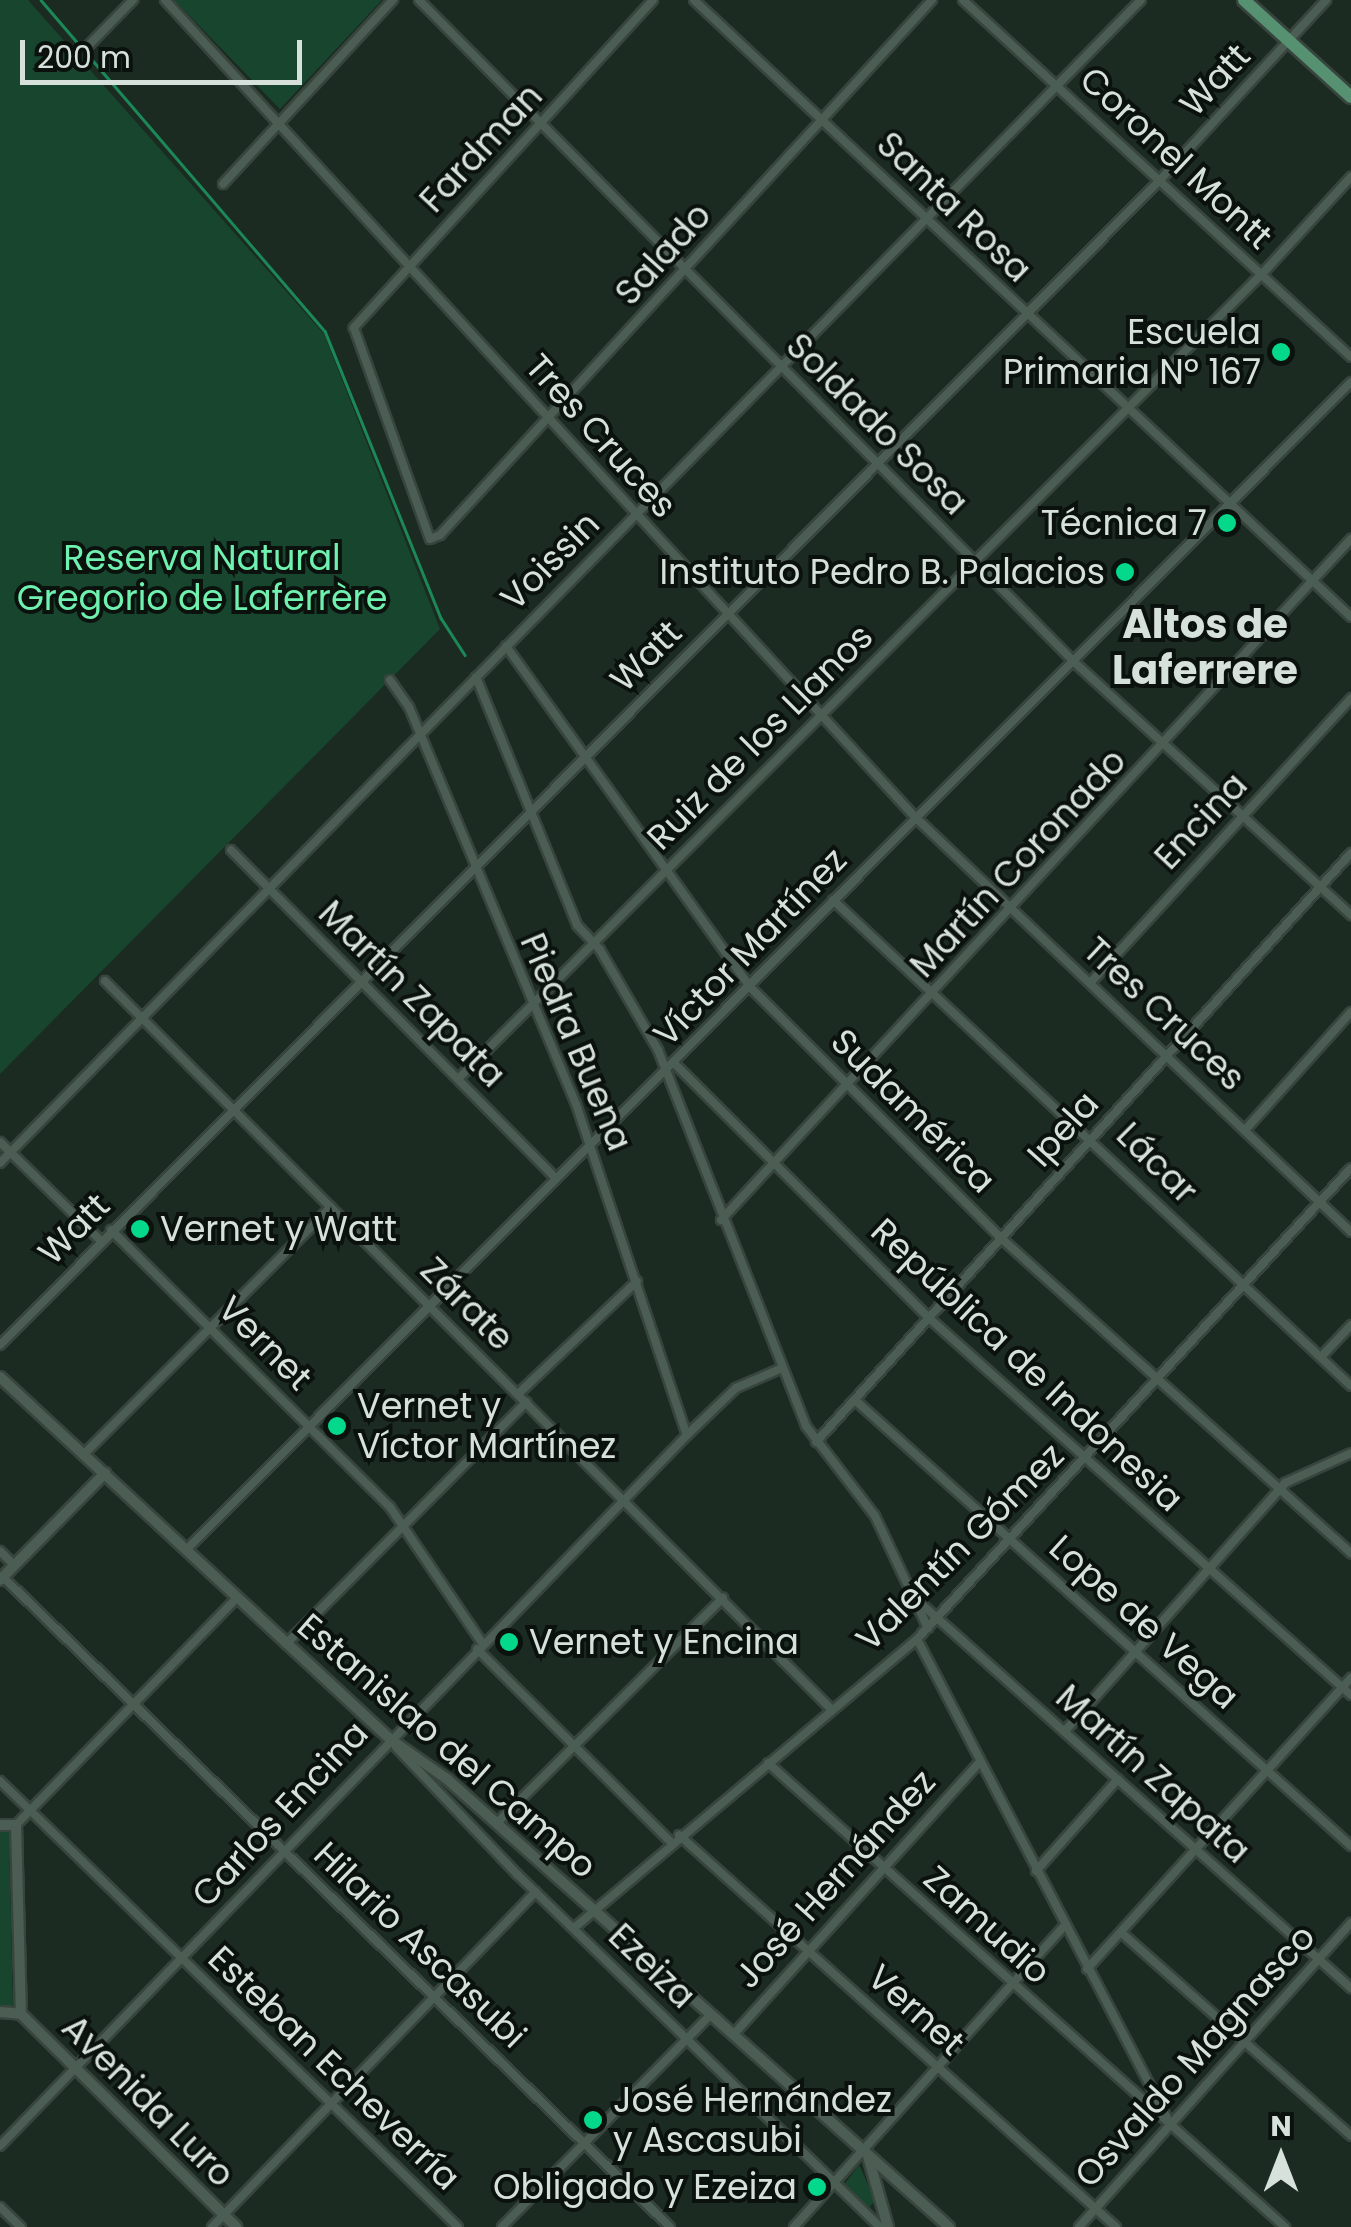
<!DOCTYPE html>
<meta charset="utf-8">
<style>
body{margin:0}
#map{position:relative;width:1351px;height:2227px;overflow:hidden;background:#1c2b22;font-family:Poppins,sans-serif}
div>[style]{position:absolute}
.green>*{inset:0;background:#17452e}
.stream>*{height:2.5px;margin:-1.25px;padding:0 1.25px;transform-origin:1.25px;border-radius:1.25px;background:#1b8858}
.roads{filter:drop-shadow(2px 0 #38453e) drop-shadow(-2px 0 #38453e) drop-shadow(0 2px #38453e) drop-shadow(0 -2px #38453e)}
.minor>*{height:8px;margin:-4px;padding:0 4px;transform-origin:4px;border-radius:4px;background:#4c5d53}
.tertiary>*{height:10px;margin:-5px;padding:0 5px;transform-origin:5px;border-radius:5px;background:#4c5d53}
.primary>*{height:12px;margin:-6px;padding:0 6px;transform-origin:6px;border-radius:6px;background:#569171}
.dots>*{width:28px;height:28px;translate:-50% -50%;box-sizing:border-box;border:5px solid #0b120e;border-radius:50%}
span{translate:-50% -50%;white-space:nowrap;text-align:center;line-height:1.15;-webkit-text-stroke:8px #0b120e;paint-order:stroke}
.street-label{font-size:35px;color:#d7e1db}
.poi-label{font-size:35px;color:#d7e1db}
.right{translate:-100% -50%;text-align:right}
.left{translate:0 -50%;text-align:left}
.park-label{font-size:35px;color:#6ff1af}
.quarter-label{font-size:40px;color:#d7e1db;font-weight:700}
.north{position:absolute;left:1231px;top:2107px;width:100px;height:100px;-webkit-text-stroke:8px #0b120e;paint-order:stroke;rotate:0deg;font-size:28px;font-weight:700;line-height:40px;text-align:center;color:#d7e1db}
.north::after{content:'';display:block;margin:auto;width:35px;height:45px;background:#d7e1db;clip-path:polygon(50% 0,100% 100%,50% 72%,0 100%)}
.scale{position:absolute;left:20px;top:40px;width:282px;height:45px;box-sizing:border-box;border:5px solid #d7e1db;border-top:0;padding-left:12px;font-size:30px;line-height:35px;white-space:nowrap;color:#d7e1db;-webkit-text-stroke:8px #0b120e;paint-order:stroke}
</style>
<div id="map">
<div class="green">
<div style="clip-path:polygon(0 0,28px 0,324px 334px,440px 629px,0 1074px)"></div>
<div style="clip-path:polygon(174px 0,382px 0,280px 109px)"></div>
<div style="clip-path:polygon(0 1828px,9px 1828px,13px 2007px,0 2007px)"></div>
<div style="clip-path:polygon(859px 2165px,875px 2200px,869px 2208px,843px 2186px)"></div>
</div>
<div class="stream">
<div style="left:41px;top:0;width:436px;rotate:49.4deg"></div>
<div style="left:325px;top:331px;width:310px;rotate:68deg"></div>
<div style="left:441px;top:618px;width:44px;rotate:57deg"></div>
</div>
<div class="roads">
<div class="minor">
<div style="left:165px;top:0;width:1108px;rotate:47.45deg"></div>
<div style="left:914px;top:816px;width:603px;rotate:43.59deg"></div>
<div style="left:419px;top:0;width:930px;rotate:45.3deg"></div>
<div style="left:1073px;top:661px;width:377px;rotate:42.4deg"></div>
<div style="left:653px;top:0;width:444px;rotate:132.4deg"></div>
<div style="left:354px;top:328px;width:224px;rotate:70.2deg"></div>
<div style="left:430px;top:539px;width:11px;rotate:-22deg"></div>
<div style="left:440px;top:535px;width:727px;rotate:-47.4deg"></div>
<div style="left:694px;top:0;width:901px;rotate:43.2deg"></div>
<div style="left:963px;top:0;width:527px;rotate:42.62deg"></div>
<div style="left:90px;top:44px;width:62px;rotate:-45.7deg"></div>
<div style="left:223px;top:184px;width:251px;rotate:-47.3deg"></div>
<div style="left:506px;top:646px;width:418px;rotate:54.4deg"></div>
<div style="left:749px;top:986px;width:356px;rotate:45deg"></div>
<div style="left:1001px;top:1238px;width:471px;rotate:42deg"></div>
<div style="left:476px;top:677px;width:268px;rotate:67.8deg"></div>
<div style="left:577px;top:925px;width:34px;rotate:47deg"></div>
<div style="left:600px;top:950px;width:116px;rotate:59.9deg"></div>
<div style="left:658px;top:1050px;width:404px;rotate:68.5deg"></div>
<div style="left:806px;top:1426px;width:113px;rotate:52.5deg"></div>
<div style="left:875px;top:1516px;width:124px;rotate:64.7deg"></div>
<div style="left:390px;top:680px;width:33px;rotate:55deg"></div>
<div style="left:409px;top:707px;width:431px;rotate:67.2deg"></div>
<div style="left:576px;top:1104px;width:349px;rotate:71.5deg"></div>
<div style="left:231px;top:850px;width:460px;rotate:45.3deg"></div>
<div style="left:833px;top:900px;width:710px;rotate:43.17deg"></div>
<div style="left:105px;top:981px;width:1028px;rotate:45.08deg"></div>
<div style="left:1092px;top:981px;width:384px;rotate:-47.5deg"></div>
<div style="left:675px;top:1064px;width:359px;rotate:45deg"></div>
<div style="left:929px;top:1318px;width:566px;rotate:41.78deg"></div>
<div style="left:459px;top:1078px;width:1136px;rotate:-45.04deg"></div>
<div style="left:1262px;top:274px;width:132px;rotate:-47.5deg"></div>
<div style="left:1246px;top:1129px;width:157px;rotate:-48.1deg"></div>
<div style="left:0;top:1142px;width:140px;rotate:44.4deg"></div>
<div style="left:0;top:1163px;width:1629px;rotate:-45.55deg"></div>
<div style="left:721px;top:1220px;width:928px;rotate:-47.23deg"></div>
<div style="left:111px;top:1230px;width:393px;rotate:44.8deg"></div>
<div style="left:390px;top:1507px;width:164px;rotate:55.9deg"></div>
<div style="left:0;top:1345px;width:1644px;rotate:-45.12deg"></div>
<div style="left:1160px;top:180px;width:245px;rotate:-47.3deg"></div>
<div style="left:1321px;top:1357px;width:44px;rotate:-46.8deg"></div>
<div style="left:518px;top:1394px;width:164px;rotate:-43.5deg"></div>
<div style="left:855px;top:1400px;width:667px;rotate:41.96deg"></div>
<div style="left:816px;top:1442px;width:796px;rotate:-47.75deg"></div>
<div style="left:84px;top:1454px;width:349px;rotate:-45deg"></div>
<div style="left:187px;top:1549px;width:1648px;rotate:-45.07deg"></div>
<div style="left:0;top:1551px;width:20px;rotate:45deg"></div>
<div style="left:3px;top:1577px;width:931px;rotate:44.26deg"></div>
<div style="left:918px;top:1601px;width:581px;rotate:41.79deg"></div>
<div style="left:917px;top:1639px;width:540px;rotate:62.44deg"></div>
<div style="left:286px;top:1644px;width:341px;rotate:-45.2deg"></div>
<div style="left:477px;top:1649px;width:274px;rotate:44.9deg"></div>
<div style="left:1065px;top:1731px;width:332px;rotate:-48.4deg"></div>
<div style="left:1285px;top:1483px;width:72px;rotate:-24.4deg"></div>
<div style="left:396px;top:1747px;width:177px;rotate:46.4deg"></div>
<div style="left:518px;top:1875px;width:505px;rotate:44.2deg"></div>
<div style="left:768px;top:1763px;width:695px;rotate:41.91deg"></div>
<div style="left:0;top:1781px;width:639px;rotate:44.24deg"></div>
<div style="left:497px;top:1823px;width:319px;rotate:-44.9deg"></div>
<div style="left:16px;top:1825px;width:318px;rotate:-45.8deg"></div>
<div style="left:679px;top:1835px;width:587px;rotate:41.89deg"></div>
<div style="left:1036px;top:1871px;width:123px;rotate:-48.3deg"></div>
<div style="left:574px;top:1928px;width:449px;rotate:-40.1deg"></div>
<div style="left:917px;top:1639px;width:640px;rotate:-47.34deg"></div>
<div style="left:1124px;top:1935px;width:303px;rotate:41.5deg"></div>
<div style="left:1087px;top:1969px;width:393px;rotate:-47.8deg"></div>
<div style="left:733px;top:2035px;width:367px;rotate:-47.9deg"></div>
<div style="left:0;top:2146px;width:989px;rotate:-45.98deg"></div>
<div style="left:687px;top:1435px;width:68px;rotate:-43.8deg"></div>
<div style="left:736px;top:1388px;width:50px;rotate:-23.5deg"></div>
<div style="left:0;top:2207px;width:29px;rotate:44deg"></div>
<div style="left:212px;top:2227px;width:466px;rotate:-46deg"></div>
<div style="left:502px;top:2227px;width:297px;rotate:-45.5deg"></div>
<div style="left:794px;top:2227px;width:404px;rotate:-48.1deg"></div>
<div style="left:1079px;top:2227px;width:408px;rotate:-48.2deg"></div>
</div>
<div class="tertiary">
<div style="left:0;top:1377px;width:532px;rotate:42.87deg"></div>
<div style="left:390px;top:1739px;width:70px;rotate:35.1deg"></div>
<div style="left:447px;top:1779px;width:673px;rotate:41.75deg"></div>
<div style="left:0;top:1580px;width:150px;rotate:-45.5deg"></div>
<div style="left:0;top:1825px;width:16px"></div>
<div style="left:16px;top:1825px;width:189px;rotate:88.5deg"></div>
<div style="left:0;top:2012px;width:21px;rotate:5deg"></div>
<div style="left:21px;top:2014px;width:303px;rotate:44.7deg"></div>
<div style="left:868px;top:2156px;width:74px;rotate:74.3deg"></div>
</div>
<div class="primary">
<div style="left:1244px;top:0;width:144px;rotate:42.2deg"></div>
</div>
</div>
<div class="dots">
<div style="left:1281px;top:352px;background:#04d98b"></div>
<div style="left:1227px;top:523px;background:#04d98b"></div>
<div style="left:1125px;top:572px;background:#04d98b"></div>
<div style="left:140px;top:1229px;background:#04d98b"></div>
<div style="left:337px;top:1426px;background:#04d98b"></div>
<div style="left:509px;top:1642px;background:#04d98b"></div>
<div style="left:593px;top:2120px;background:#04d98b"></div>
<div style="left:817px;top:2187px;background:#04d98b"></div>
</div>
<div class="street-label">
<span style="left:1215px;top:80px;rotate:-47deg">Watt</span>
<span style="left:481px;top:148px;rotate:-47deg">Fardman</span>
<span style="left:1176px;top:158px;rotate:43deg">Coronel Montt</span>
<span style="left:954px;top:207px;rotate:44deg">Santa Rosa</span>
<span style="left:663px;top:254px;rotate:-48deg">Salado</span>
<span style="left:877px;top:424px;rotate:45deg">Soldado Sosa</span>
<span style="left:601px;top:436px;rotate:48deg">Tres Cruces</span>
<span style="left:550px;top:561px;rotate:-45deg">Voissin</span>
<span style="left:646px;top:656px;rotate:-45deg">Watt</span>
<span style="left:760px;top:737px;rotate:-45deg">Ruiz de los Llanos</span>
<span style="left:1201px;top:821px;rotate:-47deg">Encina</span>
<span style="left:1018px;top:863px;rotate:-47deg">Martín Coronado</span>
<span style="left:750px;top:947px;rotate:-46deg">Víctor Martínez</span>
<span style="left:412px;top:994px;rotate:45deg">Martín Zapata</span>
<span style="left:1164px;top:1014px;rotate:43deg">Tres Cruces</span>
<span style="left:576px;top:1042px;rotate:67deg">Piedra Buena</span>
<span style="left:913px;top:1111px;rotate:45deg">Sudamérica</span>
<span style="left:1063px;top:1129px;rotate:-48deg">Ipela</span>
<span style="left:1157px;top:1163px;rotate:45deg">Lácar</span>
<span style="left:74px;top:1229px;rotate:-45deg">Watt</span>
<span style="left:467px;top:1304px;rotate:45deg">Zárate</span>
<span style="left:265px;top:1343px;rotate:45deg">Vernet</span>
<span style="left:1027px;top:1365px;rotate:43deg">República de Indonesia</span>
<span style="left:960px;top:1547px;rotate:-45deg">Valentín Gómez</span>
<span style="left:1144px;top:1622px;rotate:42deg">Lope de Vega</span>
<span style="left:447px;top:1746px;rotate:41deg">Estanislao del Campo</span>
<span style="left:1153px;top:1774px;rotate:42deg">Martín Zapata</span>
<span style="left:280px;top:1814px;rotate:-47deg">Carlos Encina</span>
<span style="left:835px;top:1879px;rotate:-48deg">José Hernández</span>
<span style="left:987px;top:1925px;rotate:42deg">Zamudio</span>
<span style="left:420px;top:1945px;rotate:44deg">Hilario Ascasubi</span>
<span style="left:652px;top:1966px;rotate:44deg">Ezeiza</span>
<span style="left:916px;top:2010px;rotate:42deg">Vernet</span>
<span style="left:1195px;top:2056px;rotate:-48deg">Osvaldo Magnasco</span>
<span style="left:334px;top:2068px;rotate:44deg">Esteban Echeverría</span>
<span style="left:148px;top:2101px;rotate:45deg">Avenida Luro</span>
</div>
<div class="poi-label">
<span class="right" style="left:1261px;top:352px">Escuela<br>Primaria Nº 167</span>
<span class="right" style="left:1207px;top:523px">Técnica 7</span>
<span class="right" style="left:1105px;top:572px">Instituto Pedro B. Palacios</span>
<span class="left" style="left:160px;top:1229px">Vernet y Watt</span>
<span class="left" style="left:357px;top:1426px">Vernet y<br>Víctor Martínez</span>
<span class="left" style="left:529px;top:1642px">Vernet y Encina</span>
<span class="left" style="left:613px;top:2120px">José Hernández<br>y Ascasubi</span>
<span class="right" style="left:797px;top:2187px">Obligado y Ezeiza</span>
</div>
<div class="park-label">
<span style="left:202px;top:578px">Reserva Natural<br>Gregorio de Laferrère</span>
</div>
<div class="quarter-label">
<span style="left:1205px;top:647px">Altos de<br>Laferrere</span>
</div>
<div class="north">N</div>
<div class="scale">200 m</div>
</div>
